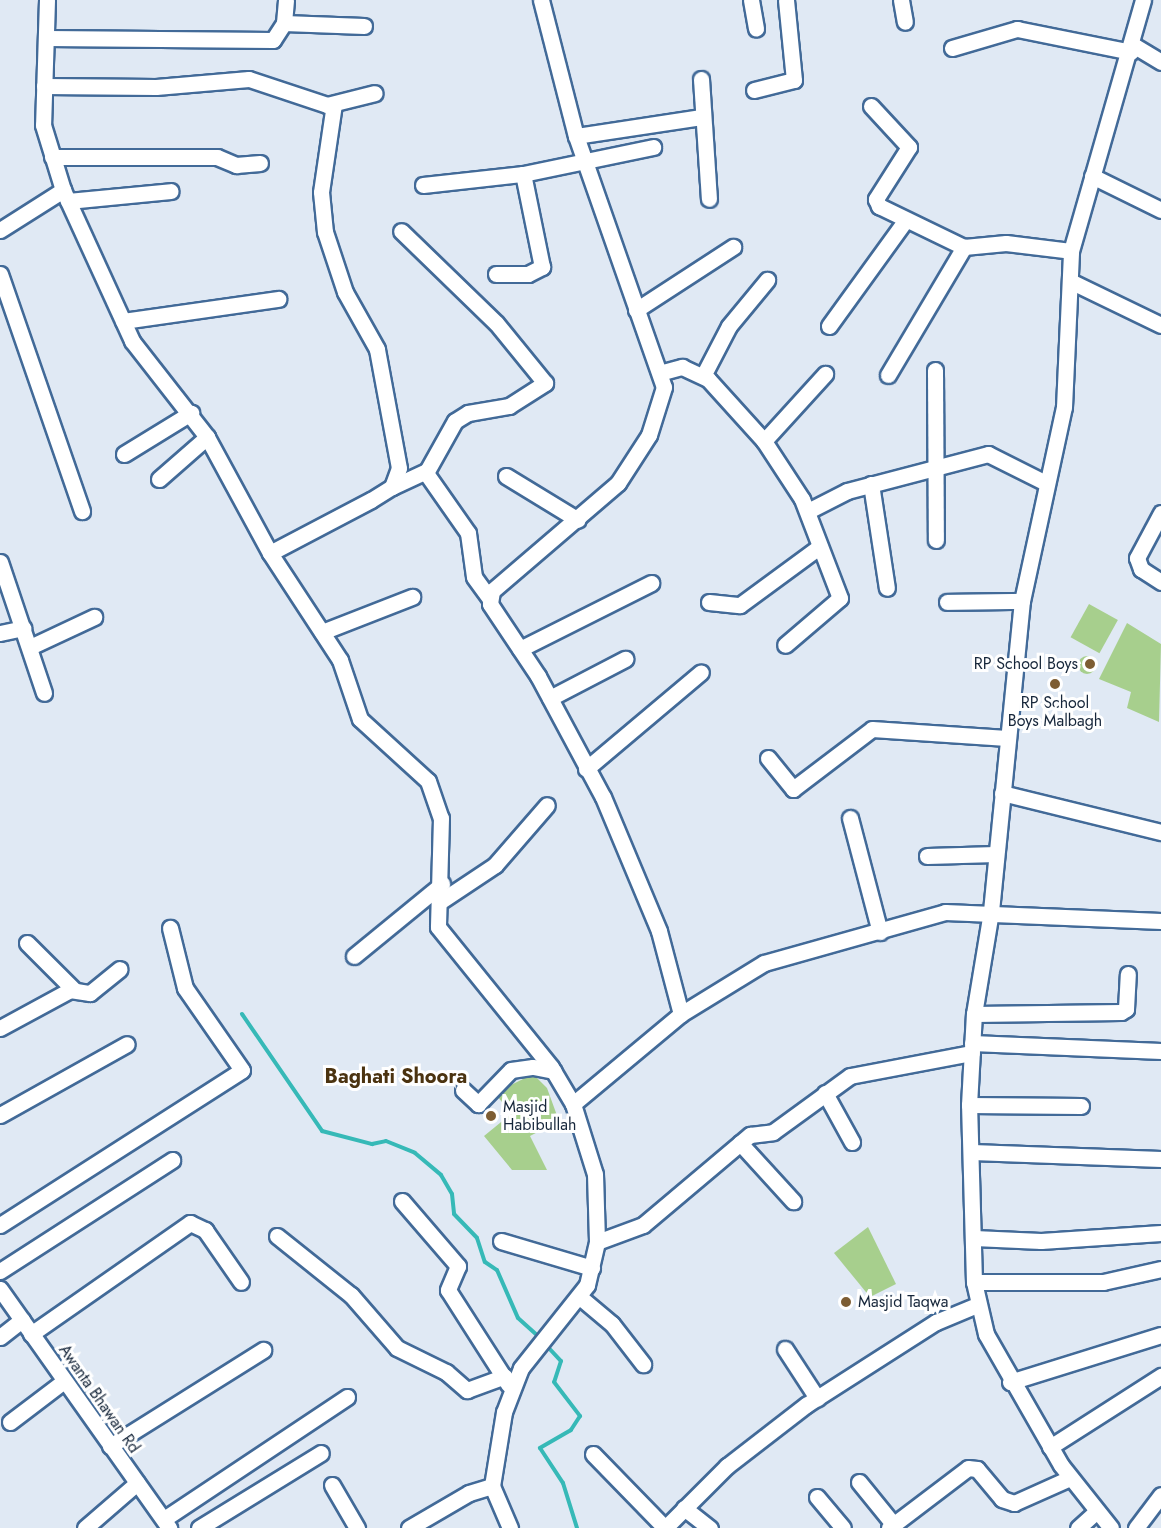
<!DOCTYPE html>
<style>
body{margin:0}
#map{position:relative;width:1161px;height:1528px;overflow:hidden;background:#e0e9f4;font-family:Jost,sans-serif}
div>[style]{position:absolute}
.green>*{inset:0;background:#a7cf8d;transform-origin:0 0}
.round{border-radius:50%}
.stream>*{height:4px;margin:-2px;padding:0 2px;transform-origin:2px;border-radius:2px;background:#36b9b7}
.roads{filter:drop-shadow(2px 0 #426a98) drop-shadow(-2px 0 #426a98) drop-shadow(0 2px #426a98) drop-shadow(0 -2px #426a98)}
.minor>*{height:15px;margin:-7.5px;padding:0 7.5px;transform-origin:7.5px;border-radius:7.5px;background:#fff}
.dots>*{width:16px;height:16px;translate:-50% -50%;box-sizing:border-box;border:3px solid #fff;border-radius:50%}
span{translate:-50% -50%;white-space:nowrap;text-align:center;line-height:1.15;-webkit-text-stroke:6px #fff;paint-order:stroke}
.poi-label{font-size:16px;color:#16263a}
.right{translate:-100% -50%;text-align:right}
.left{translate:0 -50%;text-align:left}
.street-label{font-size:16px;color:#16263a}
.quarter-label{font-size:20px;color:#4b3310;font-weight:700}
</style>
<div id="map">
<div class="green">
<div style="left:1089px;top:604px;width:33px;height:38px;rotate:29deg"></div>
<div style="clip-path:polygon(1127px 623px,1161px 644px,1159px 722px,1127px 708px,1131px 692px,1099px 679px)"></div>
<div class="round" style="left:1078px;top:656px;width:18px;height:18px"></div>
<div style="clip-path:polygon(533px 1074px,547px 1088px,559px 1121px,530px 1136px,547px 1170px,512px 1170px,484px 1136px,511px 1114px,495px 1093px)"></div>
<div style="clip-path:polygon(868px 1227px,896px 1284px,870px 1297px,834px 1253px)"></div>
</div>
<div class="stream">
<div style="left:242px;top:1014px;width:142px;rotate:55.6deg"></div>
<div style="left:322px;top:1131px;width:52px;rotate:14.6deg"></div>
<div style="left:372px;top:1144px;width:14px;rotate:-12deg"></div>
<div style="left:386px;top:1141px;width:31px;rotate:22deg"></div>
<div style="left:415px;top:1153px;width:34px;rotate:40deg"></div>
<div style="left:441px;top:1175px;width:22px;rotate:60deg"></div>
<div style="left:452px;top:1194px;width:20px;rotate:84deg"></div>
<div style="left:454px;top:1214px;width:33px;rotate:46deg"></div>
<div style="left:477px;top:1238px;width:25px;rotate:72deg"></div>
<div style="left:485px;top:1262px;width:14px;rotate:34deg"></div>
<div style="left:497px;top:1270px;width:52px;rotate:66.4deg"></div>
<div style="left:518px;top:1318px;width:31px;rotate:42deg"></div>
<div style="left:546px;top:1345px;width:22px;rotate:47deg"></div>
<div style="left:561px;top:1361px;width:22px;rotate:108deg"></div>
<div style="left:554px;top:1382px;width:43px;rotate:52.6deg"></div>
<div style="left:580px;top:1416px;width:17px;rotate:123deg"></div>
<div style="left:571px;top:1430px;width:36px;rotate:150deg"></div>
<div style="left:540px;top:1448px;width:42px;rotate:56.7deg"></div>
<div style="left:563px;top:1483px;width:47px;rotate:72.7deg"></div>
</div>
<div class="roads">
<div class="minor">
<div style="left:47px;top:0;width:125px;rotate:91.8deg"></div>
<div style="left:43px;top:125px;width:68px;rotate:72.9deg"></div>
<div style="left:63px;top:190px;width:166px;rotate:65.4deg"></div>
<div style="left:132px;top:341px;width:122px;rotate:52deg"></div>
<div style="left:207px;top:437px;width:132px;rotate:61.5deg"></div>
<div style="left:270px;top:553px;width:128px;rotate:56.8deg"></div>
<div style="left:340px;top:660px;width:62px;rotate:71.3deg"></div>
<div style="left:360px;top:719px;width:92px;rotate:42.4deg"></div>
<div style="left:428px;top:781px;width:39px;rotate:71deg"></div>
<div style="left:441px;top:818px;width:109px;rotate:91.6deg"></div>
<div style="left:438px;top:927px;width:180px;rotate:51.1deg"></div>
<div style="left:551px;top:1067px;width:43px;rotate:59.3deg"></div>
<div style="left:573px;top:1104px;width:73px;rotate:72.6deg"></div>
<div style="left:595px;top:1174px;width:68px;rotate:88.3deg"></div>
<div style="left:597px;top:1242px;width:44px;rotate:103.1deg"></div>
<div style="left:587px;top:1285px;width:106px;rotate:128.5deg"></div>
<div style="left:521px;top:1368px;width:47px;rotate:111.1deg"></div>
<div style="left:504px;top:1412px;width:75px;rotate:99.2deg"></div>
<div style="left:492px;top:1486px;width:46px;rotate:66.8deg"></div>
<div style="left:541px;top:0;width:140px;rotate:75.6deg"></div>
<div style="left:576px;top:136px;width:266px;rotate:70.7deg"></div>
<div style="left:664px;top:387px;width:50px;rotate:107.4deg"></div>
<div style="left:649px;top:435px;width:57px;rotate:122.9deg"></div>
<div style="left:618px;top:483px;width:166px;rotate:139.4deg"></div>
<div style="left:492px;top:591px;width:13px;rotate:99deg"></div>
<div style="left:490px;top:604px;width:87px;rotate:56.3deg"></div>
<div style="left:538px;top:676px;width:137px;rotate:61.8deg"></div>
<div style="left:603px;top:797px;width:145px;rotate:67.3deg"></div>
<div style="left:659px;top:931px;width:86px;rotate:75.2deg"></div>
<div style="left:751px;top:0;width:29px;rotate:80deg"></div>
<div style="left:901px;top:0;width:22px;rotate:80deg"></div>
<div style="left:284px;top:23px;width:80px;rotate:2.1deg"></div>
<div style="left:47px;top:38px;width:226px;rotate:0.5deg"></div>
<div style="left:273px;top:40px;width:20px;rotate:-57deg"></div>
<div style="left:284px;top:23px;width:23px;rotate:-85deg"></div>
<div style="left:1133px;top:45px;width:33px;rotate:31deg"></div>
<div style="left:952px;top:48px;width:68px;rotate:-16.3deg"></div>
<div style="left:1017px;top:29px;width:116px;rotate:11.4deg"></div>
<div style="left:701px;top:79px;width:120px;rotate:86.2deg"></div>
<div style="left:44px;top:86px;width:112px;rotate:0.5deg"></div>
<div style="left:156px;top:87px;width:93px;rotate:-4.9deg"></div>
<div style="left:249px;top:79px;width:82px;rotate:18.4deg"></div>
<div style="left:327px;top:105px;width:49px;rotate:-14deg"></div>
<div style="left:754px;top:90px;width:41px;rotate:-14deg"></div>
<div style="left:794px;top:80px;width:80px;rotate:-95.7deg"></div>
<div style="left:871px;top:106px;width:56px;rotate:47.2deg"></div>
<div style="left:909px;top:147px;width:62px;rotate:122.4deg"></div>
<div style="left:876px;top:199px;width:8px;rotate:67deg"></div>
<div style="left:879px;top:206px;width:94px;rotate:25.8deg"></div>
<div style="left:964px;top:247px;width:42px;rotate:-5.4deg"></div>
<div style="left:1006px;top:243px;width:65px;rotate:7deg"></div>
<div style="left:576px;top:136px;width:126px;rotate:-8.6deg"></div>
<div style="left:52px;top:157px;width:165px"></div>
<div style="left:217px;top:157px;width:21px;rotate:23deg"></div>
<div style="left:236px;top:165px;width:24px;rotate:-5deg"></div>
<div style="left:1092px;top:176px;width:77px;rotate:26.2deg"></div>
<div style="left:423px;top:185px;width:101px;rotate:-6.3deg"></div>
<div style="left:523px;top:174px;width:133px;rotate:-11.7deg"></div>
<div style="left:68px;top:201px;width:103px;rotate:-5.5deg"></div>
<div style="left:0;top:230px;width:75px;rotate:-32.4deg"></div>
<div style="left:0;top:274px;width:251px;rotate:70.9deg"></div>
<div style="left:496px;top:274px;width:32px"></div>
<div style="left:528px;top:274px;width:16px;rotate:-27deg"></div>
<div style="left:542px;top:267px;width:95px;rotate:-101.5deg"></div>
<div style="left:1070px;top:281px;width:101px;rotate:25.8deg"></div>
<div style="left:636px;top:310px;width:116px;rotate:-33deg"></div>
<div style="left:123px;top:321px;width:157px;rotate:-8.1deg"></div>
<div style="left:829px;top:326px;width:130px;rotate:-54.1deg"></div>
<div style="left:935px;top:370px;width:170px;rotate:89.7deg"></div>
<div style="left:663px;top:372px;width:20px;rotate:-15deg"></div>
<div style="left:682px;top:367px;width:29px;rotate:25deg"></div>
<div style="left:708px;top:379px;width:84px;rotate:47.9deg"></div>
<div style="left:764px;top:441px;width:69px;rotate:56.8deg"></div>
<div style="left:802px;top:499px;width:106px;rotate:69deg"></div>
<div style="left:840px;top:598px;width:72px;rotate:139.5deg"></div>
<div style="left:888px;top:375px;width:149px;rotate:-59.3deg"></div>
<div style="left:703px;top:376px;width:56px;rotate:-62.5deg"></div>
<div style="left:729px;top:326px;width:60px;rotate:-50.4deg"></div>
<div style="left:764px;top:441px;width:91px;rotate:-47.7deg"></div>
<div style="left:124px;top:454px;width:79px;rotate:-31.5deg"></div>
<div style="left:426px;top:473px;width:73px;rotate:55deg"></div>
<div style="left:468px;top:533px;width:44px;rotate:82.2deg"></div>
<div style="left:474px;top:577px;width:26px;rotate:54deg"></div>
<div style="left:506px;top:476px;width:84px;rotate:31.4deg"></div>
<div style="left:159px;top:479px;width:64px;rotate:-41.2deg"></div>
<div style="left:871px;top:484px;width:105px;rotate:81.3deg"></div>
<div style="left:392px;top:487px;width:38px;rotate:-25deg"></div>
<div style="left:427px;top:471px;width:57px;rotate:-60.8deg"></div>
<div style="left:455px;top:421px;width:15px;rotate:-32deg"></div>
<div style="left:468px;top:413px;width:42px;rotate:-9.7deg"></div>
<div style="left:509px;top:406px;width:43px;rotate:-32.6deg"></div>
<div style="left:545px;top:383px;width:77px;rotate:-129.2deg"></div>
<div style="left:496px;top:323px;width:132px;rotate:-135.9deg"></div>
<div style="left:808px;top:511px;width:44px;rotate:-27.1deg"></div>
<div style="left:847px;top:491px;width:146px;rotate:-14.7deg"></div>
<div style="left:988px;top:454px;width:65px;rotate:26.6deg"></div>
<div style="left:1161px;top:513px;width:51px;rotate:118.1deg"></div>
<div style="left:1137px;top:558px;width:12px;rotate:70deg"></div>
<div style="left:1141px;top:569px;width:24px;rotate:33deg"></div>
<div style="left:270px;top:553px;width:114px;rotate:-27.7deg"></div>
<div style="left:371px;top:500px;width:25px;rotate:-32deg"></div>
<div style="left:392px;top:487px;width:20px;rotate:-70deg"></div>
<div style="left:399px;top:468px;width:121px;rotate:-100.5deg"></div>
<div style="left:377px;top:349px;width:65px;rotate:-119.3deg"></div>
<div style="left:345px;top:292px;width:63px;rotate:-108.4deg"></div>
<div style="left:325px;top:232px;width:40px;rotate:-95.7deg"></div>
<div style="left:321px;top:192px;width:89px;rotate:-81.6deg"></div>
<div style="left:0;top:562px;width:138px;rotate:71.4deg"></div>
<div style="left:709px;top:602px;width:31px;rotate:6deg"></div>
<div style="left:740px;top:605px;width:98px;rotate:-36.3deg"></div>
<div style="left:947px;top:602px;width:75px;rotate:-0.8deg"></div>
<div style="left:322px;top:632px;width:97px;rotate:-21.3deg"></div>
<div style="left:0;top:633px;width:24px;rotate:-12deg"></div>
<div style="left:30px;top:647px;width:71px;rotate:-25.1deg"></div>
<div style="left:520px;top:649px;width:147px;rotate:-26.7deg"></div>
<div style="left:550px;top:698px;width:85px;rotate:-27.5deg"></div>
<div style="left:768px;top:758px;width:40px;rotate:51deg"></div>
<div style="left:793px;top:789px;width:99px;rotate:-37.2deg"></div>
<div style="left:872px;top:729px;width:135px;rotate:3.8deg"></div>
<div style="left:586px;top:769px;width:150px;rotate:-40.1deg"></div>
<div style="left:1002px;top:793px;width:164px;rotate:13.8deg"></div>
<div style="left:850px;top:818px;width:118px;rotate:75.3deg"></div>
<div style="left:927px;top:856px;width:69px;rotate:-1.7deg"></div>
<div style="left:441px;top:901px;width:65px;rotate:-33.7deg"></div>
<div style="left:495px;top:865px;width:79px;rotate:-49.1deg"></div>
<div style="left:27px;top:943px;width:66px;rotate:45deg"></div>
<div style="left:354px;top:956px;width:114px;rotate:-39.3deg"></div>
<div style="left:974px;top:1014px;width:147px;rotate:-0.8deg"></div>
<div style="left:1121px;top:1012px;width:6px;rotate:-31deg"></div>
<div style="left:1126px;top:1009px;width:35px;rotate:-87deg"></div>
<div style="left:0;top:1028px;width:80px;rotate:-28.5deg"></div>
<div style="left:70px;top:990px;width:20px;rotate:9deg"></div>
<div style="left:90px;top:993px;width:38px;rotate:-39deg"></div>
<div style="left:972px;top:1043px;width:189px;rotate:2.4deg"></div>
<div style="left:463px;top:1090px;width:21px;rotate:43deg"></div>
<div style="left:478px;top:1104px;width:47px;rotate:-45.9deg"></div>
<div style="left:511px;top:1070px;width:22px;rotate:-8deg"></div>
<div style="left:533px;top:1067px;width:21px;rotate:11deg"></div>
<div style="left:825px;top:1093px;width:56px;rotate:61.1deg"></div>
<div style="left:573px;top:1104px;width:141px;rotate:-39.8deg"></div>
<div style="left:681px;top:1014px;width:97px;rotate:-31.6deg"></div>
<div style="left:764px;top:963px;width:188px;rotate:-15.7deg"></div>
<div style="left:945px;top:912px;width:216px;rotate:2.4deg"></div>
<div style="left:969px;top:1105px;width:112px;rotate:0.5deg"></div>
<div style="left:0;top:1115px;width:145px;rotate:-29.2deg"></div>
<div style="left:740px;top:1143px;width:79px;rotate:47.6deg"></div>
<div style="left:972px;top:1152px;width:189px;rotate:2.1deg"></div>
<div style="left:402px;top:1201px;width:86px;rotate:49.3deg"></div>
<div style="left:458px;top:1266px;width:26px;rotate:113deg"></div>
<div style="left:448px;top:1290px;width:112px;rotate:57.4deg"></div>
<div style="left:0;top:1225px;width:287px;rotate:-32.6deg"></div>
<div style="left:242px;top:1070px;width:100px;rotate:-124.8deg"></div>
<div style="left:185px;top:988px;width:62px;rotate:-104deg"></div>
<div style="left:277px;top:1236px;width:95px;rotate:38.6deg"></div>
<div style="left:351px;top:1295px;width:70px;rotate:49deg"></div>
<div style="left:397px;top:1348px;width:55px;rotate:26.1deg"></div>
<div style="left:446px;top:1372px;width:28px;rotate:41deg"></div>
<div style="left:467px;top:1390px;width:40px;rotate:-20.2deg"></div>
<div style="left:974px;top:1238px;width:67px;rotate:2.6deg"></div>
<div style="left:1041px;top:1241px;width:120px;rotate:-3.8deg"></div>
<div style="left:501px;top:1241px;width:95px;rotate:16.5deg"></div>
<div style="left:597px;top:1242px;width:49px;rotate:-20.3deg"></div>
<div style="left:643px;top:1225px;width:140px;rotate:-40.1deg"></div>
<div style="left:750px;top:1135px;width:23px;rotate:-7deg"></div>
<div style="left:773px;top:1132px;width:95px;rotate:-36deg"></div>
<div style="left:850px;top:1076px;width:124px;rotate:-10.7deg"></div>
<div style="left:0;top:1271px;width:205px;rotate:-32.8deg"></div>
<div style="left:974px;top:1282px;width:129px"></div>
<div style="left:1103px;top:1282px;width:59px;rotate:-12.6deg"></div>
<div style="left:0;top:1289px;width:293px;rotate:54.7deg"></div>
<div style="left:581px;top:1298px;width:40px;rotate:40deg"></div>
<div style="left:612px;top:1324px;width:51px;rotate:52.2deg"></div>
<div style="left:31px;top:1334px;width:194px;rotate:-34.9deg"></div>
<div style="left:190px;top:1223px;width:17px;rotate:25deg"></div>
<div style="left:205px;top:1230px;width:63px;rotate:55.3deg"></div>
<div style="left:0;top:1337px;width:28px;rotate:-38deg"></div>
<div style="left:785px;top:1349px;width:59px;rotate:56.9deg"></div>
<div style="left:1010px;top:1382px;width:158px;rotate:-17.3deg"></div>
<div style="left:10px;top:1422px;width:68px;rotate:-37.2deg"></div>
<div style="left:110px;top:1446px;width:181px;rotate:-32.1deg"></div>
<div style="left:1050px;top:1447px;width:132px;rotate:-32.6deg"></div>
<div style="left:593px;top:1454px;width:103px;rotate:45.8deg"></div>
<div style="left:665px;top:1528px;width:88px;rotate:-45deg"></div>
<div style="left:727px;top:1466px;width:100px;rotate:-37.7deg"></div>
<div style="left:806px;top:1405px;width:154px;rotate:-32.6deg"></div>
<div style="left:936px;top:1322px;width:44px;rotate:-22.5deg"></div>
<div style="left:859px;top:1482px;width:55px;rotate:50.9deg"></div>
<div style="left:332px;top:1485px;width:50px;rotate:59.8deg"></div>
<div style="left:817px;top:1497px;width:40px;rotate:50deg"></div>
<div style="left:684px;top:1508px;width:33px;rotate:38deg"></div>
<div style="left:164px;top:1519px;width:220px;rotate:-33.7deg"></div>
<div style="left:85px;top:1528px;width:69px;rotate:-40.9deg"></div>
<div style="left:199px;top:1528px;width:143px;rotate:-31.6deg"></div>
<div style="left:409px;top:1528px;width:69px;rotate:-30.3deg"></div>
<div style="left:469px;top:1493px;width:24px;rotate:-17deg"></div>
<div style="left:889px;top:1528px;width:99px;rotate:-37.2deg"></div>
<div style="left:968px;top:1468px;width:9px;rotate:6deg"></div>
<div style="left:977px;top:1469px;width:39px;rotate:50deg"></div>
<div style="left:1002px;top:1499px;width:13px;rotate:18deg"></div>
<div style="left:1014px;top:1503px;width:61px;rotate:-24.1deg"></div>
<div style="left:1078px;top:1528px;width:25px;rotate:-42deg"></div>
<div style="left:1111px;top:1528px;width:80px;rotate:-128.4deg"></div>
<div style="left:1061px;top:1465px;width:151px;rotate:-119.8deg"></div>
<div style="left:986px;top:1334px;width:53px;rotate:-103deg"></div>
<div style="left:974px;top:1282px;width:177px;rotate:-91.6deg"></div>
<div style="left:969px;top:1105px;width:91px;rotate:-86.9deg"></div>
<div style="left:974px;top:1014px;width:104px;rotate:-80.6deg"></div>
<div style="left:991px;top:911px;width:312px;rotate:-84.3deg"></div>
<div style="left:1022px;top:601px;width:198px;rotate:-77.8deg"></div>
<div style="left:1064px;top:407px;width:156px;rotate:-87.4deg"></div>
<div style="left:1071px;top:251px;width:261px;rotate:-74deg"></div>
<div style="left:1136px;top:1528px;width:41px;rotate:-52.9deg"></div>
</div>
</div>
<div class="dots">
<div style="left:1090px;top:664px;background:#7d5d33"></div>
<div style="left:1055px;top:684px;background:#7d5d33"></div>
<div style="left:491px;top:1116px;background:#7d5d33"></div>
<div style="left:846px;top:1302px;background:#7d5d33"></div>
</div>
<div class="poi-label">
<span class="right" style="left:1078px;top:664px">RP School Boys</span>
<span style="left:1055px;top:712px">RP School<br>Boys Malbagh</span>
<span class="left" style="left:503px;top:1116px">Masjid<br>Habibullah</span>
<span class="left" style="left:858px;top:1302px">Masjid Taqwa</span>
</div>
<div class="street-label">
<span style="left:99px;top:1399px;rotate:55deg">Awanta Bhawan Rd</span>
</div>
<div class="quarter-label">
<span style="left:396px;top:1076px">Baghati Shoora</span>
</div>
</div>
